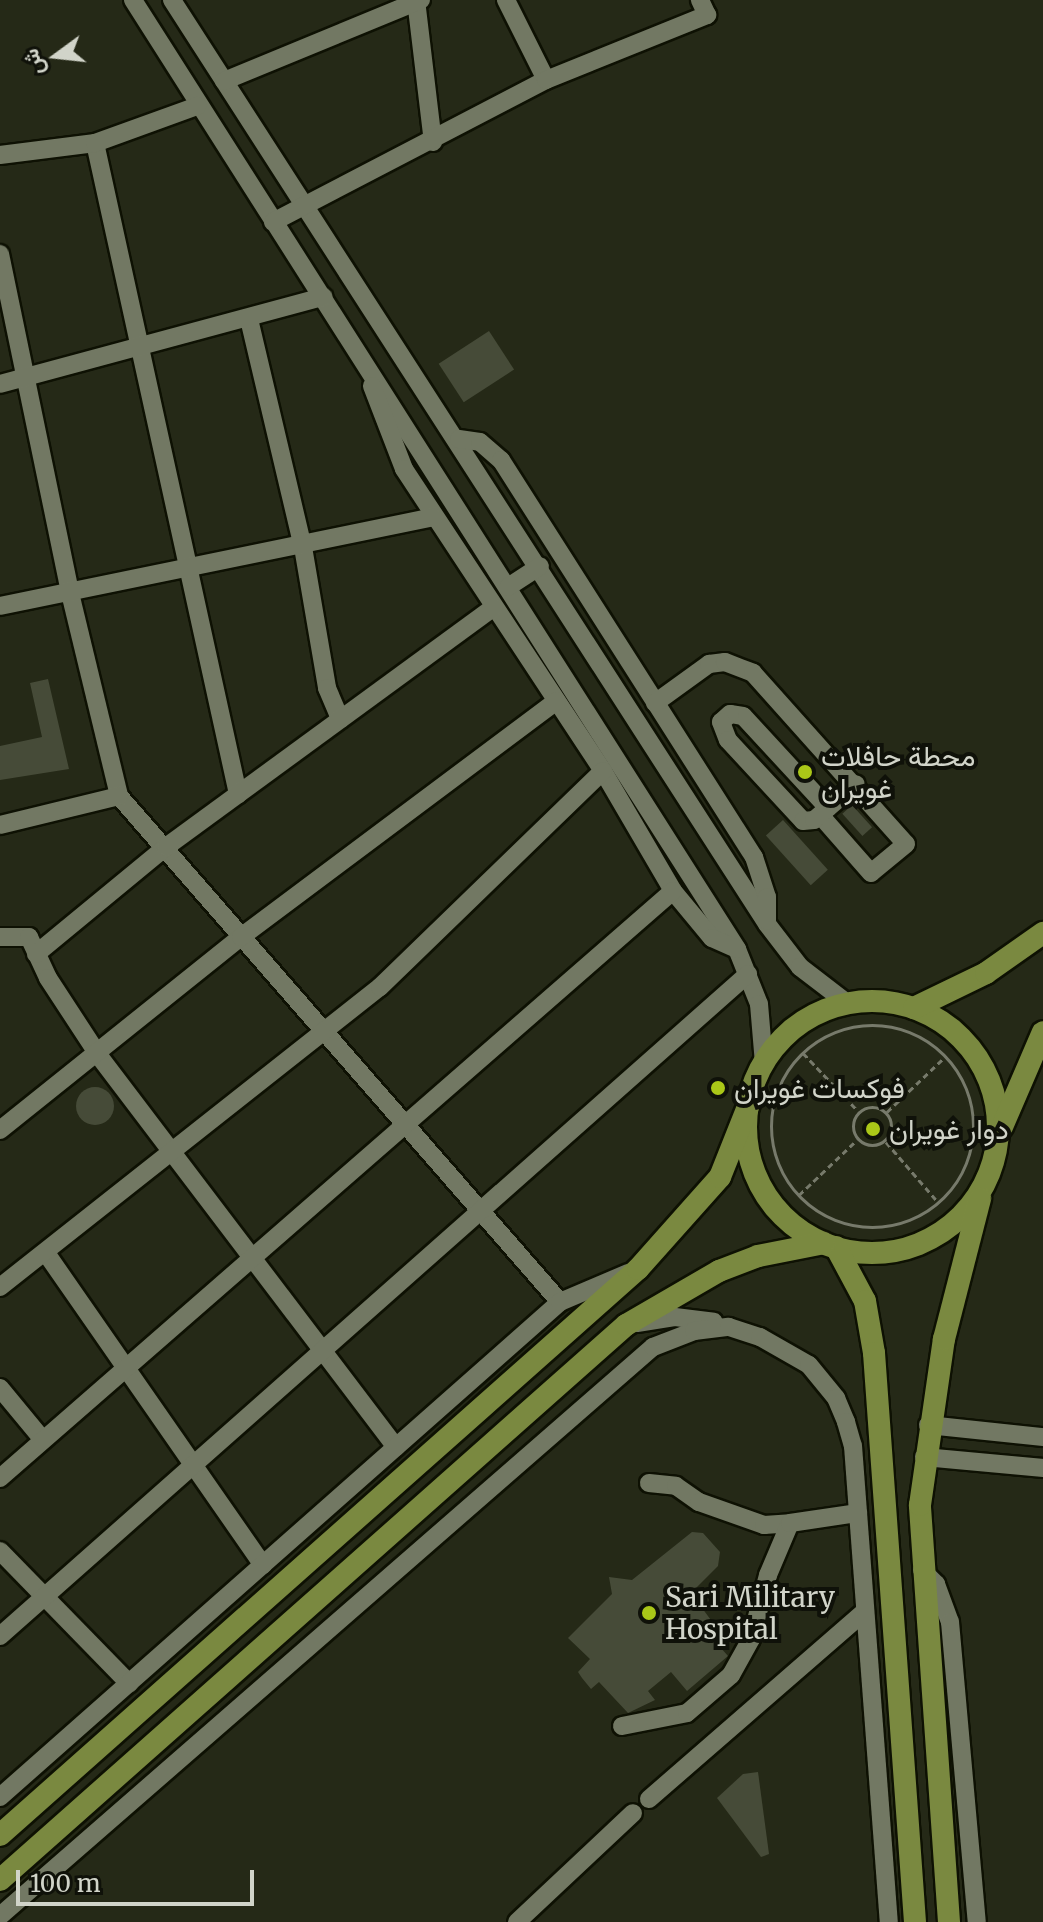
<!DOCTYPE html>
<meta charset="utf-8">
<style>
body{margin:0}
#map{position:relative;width:1043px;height:1922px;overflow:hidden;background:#252917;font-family:Merriweather,Vazirmatn,serif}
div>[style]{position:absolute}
.building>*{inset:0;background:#464b38;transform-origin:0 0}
.round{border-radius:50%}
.path>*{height:3px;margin-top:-1.5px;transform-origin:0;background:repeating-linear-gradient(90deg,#777a6b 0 6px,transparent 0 10px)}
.path>.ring{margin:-1.5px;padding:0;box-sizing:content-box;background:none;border:3px solid #777a6b;border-radius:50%}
.roads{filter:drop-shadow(2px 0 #0e1103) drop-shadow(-2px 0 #0e1103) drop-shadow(0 2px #0e1103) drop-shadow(0 -2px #0e1103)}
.minor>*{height:18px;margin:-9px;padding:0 9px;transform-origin:9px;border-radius:9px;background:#727863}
.major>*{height:22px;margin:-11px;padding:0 11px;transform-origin:11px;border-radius:11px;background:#7a8940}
.major>.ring{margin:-11px;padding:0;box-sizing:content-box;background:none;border:22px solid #7a8940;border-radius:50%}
.dots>*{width:22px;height:22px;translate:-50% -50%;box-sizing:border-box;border:4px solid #0f1109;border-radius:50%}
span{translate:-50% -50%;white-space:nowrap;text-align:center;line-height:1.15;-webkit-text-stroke:8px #0f1109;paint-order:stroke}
.poi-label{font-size:28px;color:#d1d4c9}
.left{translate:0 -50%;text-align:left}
.north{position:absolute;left:16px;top:16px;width:80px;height:80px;-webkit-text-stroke:6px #0f1109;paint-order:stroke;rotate:255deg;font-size:22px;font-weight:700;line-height:32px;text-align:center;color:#d1d4c9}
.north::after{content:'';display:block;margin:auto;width:28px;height:36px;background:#d1d4c9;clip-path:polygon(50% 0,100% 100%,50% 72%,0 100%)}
.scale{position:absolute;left:16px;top:1870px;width:238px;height:36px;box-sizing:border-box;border:4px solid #d1d4c9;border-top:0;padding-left:10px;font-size:24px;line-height:28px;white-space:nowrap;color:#d1d4c9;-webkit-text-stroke:6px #0f1109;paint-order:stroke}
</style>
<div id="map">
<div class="building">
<div style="left:489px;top:331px;width:46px;height:60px;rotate:57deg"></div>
<div style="clip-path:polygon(48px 679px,69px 769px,0 780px,0 746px,42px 737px,30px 683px)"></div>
<div style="left:852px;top:805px;width:30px;height:13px;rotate:48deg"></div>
<div style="left:783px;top:820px;width:67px;height:23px;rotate:48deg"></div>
<div class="round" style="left:76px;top:1087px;width:38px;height:38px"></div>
<div style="clip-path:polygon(692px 1532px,703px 1533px,720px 1552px,718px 1566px,691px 1593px,719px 1631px,713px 1639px,728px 1656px,687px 1691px,671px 1672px,648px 1691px,655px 1700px,628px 1713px,599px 1682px,591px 1689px,582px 1678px,578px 1672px,590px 1659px,568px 1638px,612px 1594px,609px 1577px,632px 1580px)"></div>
<div style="clip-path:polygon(758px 1772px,769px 1854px,761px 1857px,717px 1798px,743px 1774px)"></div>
</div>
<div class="path">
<div class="ring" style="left:771px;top:1025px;width:199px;height:199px"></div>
<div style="left:803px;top:1053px;width:80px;rotate:46.5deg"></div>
<div class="ring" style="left:853px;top:1107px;width:35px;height:35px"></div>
<div style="left:887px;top:1112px;width:80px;rotate:-43.5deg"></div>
<div style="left:886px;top:1142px;width:79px;rotate:49.1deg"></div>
<div style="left:799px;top:1195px;width:80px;rotate:-43.5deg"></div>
</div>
<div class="roads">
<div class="minor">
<div style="left:133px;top:0;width:1125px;rotate:57.52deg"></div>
<div style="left:737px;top:949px;width:59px;rotate:68.2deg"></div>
<div style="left:759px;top:1004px;width:59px;rotate:85.2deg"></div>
<div style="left:172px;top:0;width:1099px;rotate:57.22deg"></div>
<div style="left:767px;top:924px;width:54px;rotate:52.5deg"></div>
<div style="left:800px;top:967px;width:59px;rotate:37.5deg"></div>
<div style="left:416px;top:0;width:143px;rotate:83.2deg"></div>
<div style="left:506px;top:0;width:89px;rotate:63.4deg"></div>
<div style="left:224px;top:81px;width:213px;rotate:-22.4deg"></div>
<div style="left:95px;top:143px;width:667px;rotate:77.61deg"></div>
<div style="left:0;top:155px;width:96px;rotate:-7.2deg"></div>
<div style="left:95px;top:143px;width:109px;rotate:-19.9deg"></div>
<div style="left:273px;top:222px;width:308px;rotate:-27.5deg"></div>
<div style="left:546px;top:80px;width:174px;rotate:-22deg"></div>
<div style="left:707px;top:15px;width:17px;rotate:-115deg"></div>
<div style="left:0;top:254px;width:346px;rotate:78.3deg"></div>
<div style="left:70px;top:593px;width:209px;rotate:76.4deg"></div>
<div style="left:119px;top:796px;width:671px;rotate:48.93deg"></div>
<div style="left:249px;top:319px;width:234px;rotate:76.7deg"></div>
<div style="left:303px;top:547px;width:143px;rotate:80.3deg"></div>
<div style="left:327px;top:688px;width:34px;rotate:67deg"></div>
<div style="left:0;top:384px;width:335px;rotate:-15.1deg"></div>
<div style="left:372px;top:386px;width:89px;rotate:68.9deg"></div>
<div style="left:404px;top:469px;width:362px;rotate:56.6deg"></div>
<div style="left:603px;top:771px;width:139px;rotate:59.7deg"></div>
<div style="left:673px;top:891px;width:61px;rotate:50.3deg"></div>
<div style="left:712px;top:938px;width:27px;rotate:24deg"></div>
<div style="left:459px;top:439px;width:21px;rotate:8deg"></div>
<div style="left:480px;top:442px;width:28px;rotate:41deg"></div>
<div style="left:501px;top:460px;width:471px;rotate:57.5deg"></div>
<div style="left:754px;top:857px;width:42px;rotate:72deg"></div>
<div style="left:767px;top:897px;width:24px;rotate:90deg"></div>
<div style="left:508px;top:587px;width:38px;rotate:-33deg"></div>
<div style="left:0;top:606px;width:442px;rotate:-11.6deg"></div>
<div style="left:655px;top:703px;width:67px;rotate:-35.8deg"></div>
<div style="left:709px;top:664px;width:16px;rotate:-7deg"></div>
<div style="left:725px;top:662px;width:30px;rotate:21deg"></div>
<div style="left:753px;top:673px;width:229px;rotate:48.2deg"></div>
<div style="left:906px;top:844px;width:45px;rotate:140.4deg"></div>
<div style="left:871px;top:873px;width:77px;rotate:-131.3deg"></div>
<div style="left:828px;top:808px;width:125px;rotate:-132.7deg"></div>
<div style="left:743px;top:716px;width:13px;rotate:-171deg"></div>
<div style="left:730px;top:714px;width:12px;rotate:138deg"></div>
<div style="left:721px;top:722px;width:19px;rotate:69deg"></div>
<div style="left:728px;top:740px;width:110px;rotate:47.2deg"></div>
<div style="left:803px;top:821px;width:11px;rotate:-5deg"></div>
<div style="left:814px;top:820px;width:55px;rotate:-40.6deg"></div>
<div style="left:0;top:825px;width:122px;rotate:-13.7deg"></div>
<div style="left:0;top:937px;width:29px"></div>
<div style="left:29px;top:937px;width:45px;rotate:65.1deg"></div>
<div style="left:48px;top:978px;width:93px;rotate:56.8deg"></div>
<div style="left:99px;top:1056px;width:491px;rotate:52.8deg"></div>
<div style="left:36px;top:954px;width:168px;rotate:-39.5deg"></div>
<div style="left:166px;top:847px;width:406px;rotate:-36.2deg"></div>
<div style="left:0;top:1130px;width:309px;rotate:-38.7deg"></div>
<div style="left:241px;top:937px;width:394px;rotate:-36.8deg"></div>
<div style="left:46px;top:1253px;width:380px;rotate:55.2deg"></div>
<div style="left:0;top:1287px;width:484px;rotate:-38.3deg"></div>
<div style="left:380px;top:987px;width:310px;rotate:-44.1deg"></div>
<div style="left:637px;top:1323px;width:38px;rotate:-9deg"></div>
<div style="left:675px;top:1317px;width:39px;rotate:7deg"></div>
<div style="left:0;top:1388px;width:67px;rotate:50.4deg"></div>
<div style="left:928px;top:1425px;width:116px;rotate:6deg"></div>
<div style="left:924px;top:1457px;width:120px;rotate:5.3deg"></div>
<div style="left:0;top:1478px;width:893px;rotate:-41.1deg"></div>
<div style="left:649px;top:1483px;width:27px;rotate:6deg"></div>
<div style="left:676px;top:1486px;width:28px;rotate:35deg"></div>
<div style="left:699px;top:1502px;width:69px;rotate:19.5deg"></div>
<div style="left:764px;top:1525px;width:26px;rotate:-4deg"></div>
<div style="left:0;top:1551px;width:185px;rotate:45.7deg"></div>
<div style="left:922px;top:1570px;width:20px;rotate:45deg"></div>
<div style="left:936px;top:1584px;width:40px;rotate:69.8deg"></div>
<div style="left:950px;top:1622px;width:301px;rotate:84.9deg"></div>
<div style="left:0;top:1636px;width:999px;rotate:-41.51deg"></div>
<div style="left:622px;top:1726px;width:66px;rotate:-11.3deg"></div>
<div style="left:687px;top:1713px;width:58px;rotate:-40.8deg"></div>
<div style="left:731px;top:1675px;width:41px;rotate:-60.9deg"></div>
<div style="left:751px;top:1639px;width:66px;rotate:-75.1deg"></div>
<div style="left:768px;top:1575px;width:56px;rotate:-67.1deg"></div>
<div style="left:790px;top:1523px;width:69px;rotate:-8.4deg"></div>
<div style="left:0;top:1797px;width:747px;rotate:-41.47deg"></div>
<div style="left:560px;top:1302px;width:74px;rotate:-23.1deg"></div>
<div style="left:649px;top:1799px;width:286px;rotate:-41deg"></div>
<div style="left:0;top:1916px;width:866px;rotate:-41.07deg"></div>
<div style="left:653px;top:1347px;width:44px;rotate:-21.3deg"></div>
<div style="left:694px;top:1331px;width:35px;rotate:-7deg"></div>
<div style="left:729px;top:1327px;width:33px;rotate:18deg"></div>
<div style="left:760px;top:1337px;width:56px;rotate:29.7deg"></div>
<div style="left:809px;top:1365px;width:43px;rotate:50.7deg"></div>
<div style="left:836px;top:1398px;width:26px;rotate:67deg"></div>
<div style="left:846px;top:1422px;width:25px;rotate:74deg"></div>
<div style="left:853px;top:1446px;width:477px;rotate:85.7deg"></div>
<div style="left:517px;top:1922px;width:159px;rotate:-43.2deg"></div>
</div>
<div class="major">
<div class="ring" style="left:746px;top:1001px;width:230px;height:230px"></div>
<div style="left:914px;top:1008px;width:80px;rotate:-25.9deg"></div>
<div style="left:986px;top:973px;width:70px;rotate:-35.1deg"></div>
<div style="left:1002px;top:1127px;width:103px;rotate:-66.7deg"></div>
<div style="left:836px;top:1247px;width:61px;rotate:61.8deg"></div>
<div style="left:865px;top:1301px;width:53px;rotate:80.2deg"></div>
<div style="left:874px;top:1353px;width:570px;rotate:85.88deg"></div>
<div style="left:0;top:1835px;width:853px;rotate:-41.58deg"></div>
<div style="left:638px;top:1269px;width:123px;rotate:-48.3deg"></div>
<div style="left:720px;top:1177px;width:79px;rotate:-68.3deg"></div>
<div style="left:0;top:1880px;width:837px;rotate:-41.56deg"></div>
<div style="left:626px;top:1325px;width:108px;rotate:-30.1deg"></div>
<div style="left:719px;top:1271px;width:42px;rotate:-21deg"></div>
<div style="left:758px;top:1256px;width:67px;rotate:-11.1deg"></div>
<div style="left:949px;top:1922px;width:418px;rotate:-94deg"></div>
<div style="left:920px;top:1505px;width:168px;rotate:-81.8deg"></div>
<div style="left:944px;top:1339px;width:145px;rotate:-75.6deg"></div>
</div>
</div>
<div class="dots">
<div style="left:805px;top:772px;background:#aac718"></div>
<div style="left:718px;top:1088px;background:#aac718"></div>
<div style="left:873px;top:1129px;background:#aac718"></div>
<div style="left:649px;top:1613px;background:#aac718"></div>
</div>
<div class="poi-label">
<span class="left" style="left:821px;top:772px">محطة حافلات<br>غويران</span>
<span class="left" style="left:734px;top:1088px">فوكسات غويران</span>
<span class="left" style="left:889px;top:1129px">دوار غويران</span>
<span class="left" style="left:665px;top:1613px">Sari Military<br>Hospital</span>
</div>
<div class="north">ش</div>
<div class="scale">100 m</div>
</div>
